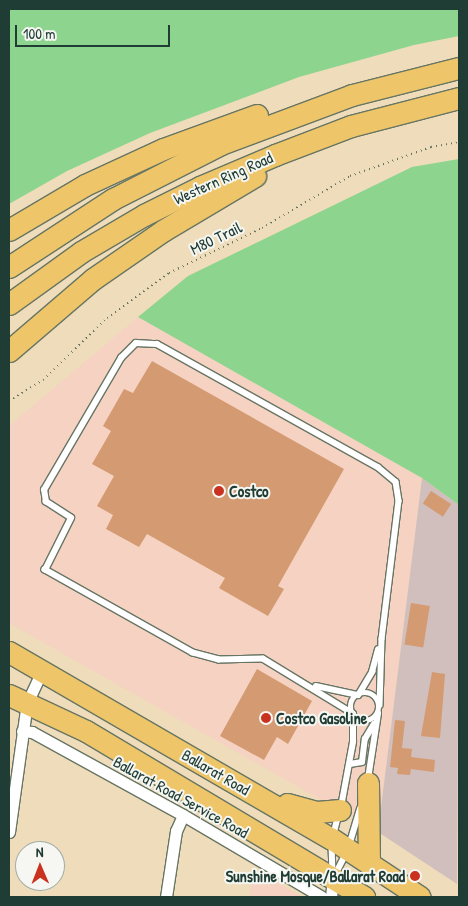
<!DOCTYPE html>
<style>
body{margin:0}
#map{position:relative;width:468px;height:906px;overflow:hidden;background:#eedcba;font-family:"Patrick Hand",sans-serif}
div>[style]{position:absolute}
.built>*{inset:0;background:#f6d2c3}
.industrial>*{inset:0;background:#d1bfbd}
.green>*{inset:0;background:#8dd48f}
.building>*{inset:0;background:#d49a71;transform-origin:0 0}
.path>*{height:2px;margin-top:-1px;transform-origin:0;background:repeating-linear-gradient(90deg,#677563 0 1px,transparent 0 5px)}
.roads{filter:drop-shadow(1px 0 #677563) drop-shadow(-1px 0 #677563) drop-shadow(0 1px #677563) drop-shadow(0 -1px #677563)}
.lane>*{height:5.5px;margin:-2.75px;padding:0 2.75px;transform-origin:2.75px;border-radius:2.75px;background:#fff}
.lane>.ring{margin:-2.75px;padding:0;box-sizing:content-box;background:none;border:5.5px solid #fff;border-radius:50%}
.street>*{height:11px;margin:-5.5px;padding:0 5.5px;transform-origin:5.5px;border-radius:5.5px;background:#fff}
.highway>*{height:21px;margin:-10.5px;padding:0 10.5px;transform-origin:10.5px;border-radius:10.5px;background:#eec569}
.dots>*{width:14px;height:14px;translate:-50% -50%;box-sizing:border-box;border:2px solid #f6f6f2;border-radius:50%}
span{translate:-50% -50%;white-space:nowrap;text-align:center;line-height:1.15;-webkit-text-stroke:4px #f6f6f2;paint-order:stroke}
.street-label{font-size:16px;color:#1f3d34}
.poi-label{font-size:16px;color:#1f3d34;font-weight:700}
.left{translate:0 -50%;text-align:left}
.right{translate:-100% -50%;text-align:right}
.frame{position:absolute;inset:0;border:10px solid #1f3d34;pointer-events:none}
.north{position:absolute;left:15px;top:841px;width:50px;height:50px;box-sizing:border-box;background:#f6f6f2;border:1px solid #a0aca6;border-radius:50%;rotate:359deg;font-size:14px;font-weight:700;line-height:20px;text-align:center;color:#1f3d34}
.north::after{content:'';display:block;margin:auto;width:18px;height:22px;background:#c8321e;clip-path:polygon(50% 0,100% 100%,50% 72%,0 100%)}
.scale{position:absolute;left:15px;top:25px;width:155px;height:22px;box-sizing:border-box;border:2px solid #1f3d34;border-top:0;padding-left:6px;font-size:15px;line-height:18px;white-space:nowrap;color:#1f3d34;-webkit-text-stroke:4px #f6f6f2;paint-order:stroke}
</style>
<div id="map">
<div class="built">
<div style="clip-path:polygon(138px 317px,422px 478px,378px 832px,9px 623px,9px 426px)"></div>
<div style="clip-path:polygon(253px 869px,303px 897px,250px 897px)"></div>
</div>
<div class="industrial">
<div style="clip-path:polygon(422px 478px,459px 505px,457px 884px,378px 832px)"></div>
</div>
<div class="green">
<div style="clip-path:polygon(9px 9px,459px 9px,459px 36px,414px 45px,299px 77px,150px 133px,67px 171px,9px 204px)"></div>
<div style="clip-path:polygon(459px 159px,459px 505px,422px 478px,138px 317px,188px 276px,412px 167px)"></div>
</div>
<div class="building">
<div style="clip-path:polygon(152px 361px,344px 469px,278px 586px,284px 589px,268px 616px,219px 588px,225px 578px,147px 534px,139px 547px,106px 529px,113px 515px,97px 506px,114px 476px,92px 464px,111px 431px,103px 426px,124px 389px,133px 393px)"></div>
<div style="left:431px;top:491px;width:24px;height:15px;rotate:33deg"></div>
<div style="left:411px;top:603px;width:19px;height:42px;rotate:9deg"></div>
<div style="clip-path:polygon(257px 669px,312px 701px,288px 744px,277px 737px,264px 760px,220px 736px)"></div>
<div style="clip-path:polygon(432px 672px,445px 674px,440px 738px,421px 736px)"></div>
<div style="clip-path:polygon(395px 720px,405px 721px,402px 748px,412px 749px,411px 757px,435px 760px,434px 772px,411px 769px,410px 775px,397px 774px,398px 768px,390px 767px)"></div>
</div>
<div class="path">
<div style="left:9px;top:401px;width:40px;rotate:-32deg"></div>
<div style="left:43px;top:380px;width:89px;rotate:-44.1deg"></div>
<div style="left:107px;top:318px;width:77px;rotate:-36deg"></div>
<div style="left:169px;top:273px;width:103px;rotate:-25.8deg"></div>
<div style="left:262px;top:228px;width:102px;rotate:-30.6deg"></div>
<div style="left:350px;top:176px;width:86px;rotate:-19.7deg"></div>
<div style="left:431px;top:147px;width:28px;rotate:-10deg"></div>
</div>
<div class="roads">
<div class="lane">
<div style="left:316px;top:686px;width:43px;rotate:12.1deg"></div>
<div class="ring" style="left:351px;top:693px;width:22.5px;height:22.5px"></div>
<div style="left:359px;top:694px;width:26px;rotate:-59deg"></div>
<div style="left:372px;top:672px;width:23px;rotate:-75deg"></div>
<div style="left:353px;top:714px;width:105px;rotate:-148.6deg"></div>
<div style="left:263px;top:659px;width:44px;rotate:178.7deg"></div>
<div style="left:219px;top:660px;width:27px;rotate:-165deg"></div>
<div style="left:193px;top:653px;width:170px;rotate:-150.7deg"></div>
<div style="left:45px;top:570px;width:58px;rotate:-63.4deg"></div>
<div style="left:71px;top:518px;width:30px;rotate:-147deg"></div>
<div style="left:46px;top:502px;width:12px;rotate:-99deg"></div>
<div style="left:44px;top:490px;width:153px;rotate:-59.7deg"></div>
<div style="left:121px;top:358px;width:21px;rotate:-45deg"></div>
<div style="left:136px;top:343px;width:21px;rotate:3deg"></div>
<div style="left:157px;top:344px;width:253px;rotate:29.1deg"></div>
<div style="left:378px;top:467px;width:23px;rotate:40deg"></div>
<div style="left:396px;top:482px;width:19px;rotate:81deg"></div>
<div style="left:399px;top:501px;width:139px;rotate:97deg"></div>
<div style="left:382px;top:639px;width:66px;rotate:91.7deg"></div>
<div style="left:350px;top:764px;width:12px;rotate:-9deg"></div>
<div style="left:362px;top:762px;width:23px;rotate:-83deg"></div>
<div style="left:365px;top:739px;width:17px;rotate:-59deg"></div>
<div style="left:368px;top:779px;width:66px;rotate:-81.3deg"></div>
<div style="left:341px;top:807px;width:66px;rotate:-79.5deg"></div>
<div style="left:353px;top:742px;width:27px;rotate:-90deg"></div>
<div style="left:333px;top:836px;width:21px;rotate:-76deg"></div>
<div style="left:332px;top:845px;width:28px;rotate:88deg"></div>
<div style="left:335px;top:875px;width:29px;rotate:-63deg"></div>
<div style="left:348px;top:849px;width:42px;rotate:-73.3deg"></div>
</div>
<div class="street">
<div style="left:22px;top:731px;width:10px;rotate:6deg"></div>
<div style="left:32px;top:732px;width:172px;rotate:28.8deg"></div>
<div style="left:183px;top:815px;width:161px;rotate:30.5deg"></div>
<div style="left:9px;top:832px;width:130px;rotate:-82.1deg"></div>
<div style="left:27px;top:703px;width:35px;rotate:-65deg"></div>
<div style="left:166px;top:897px;width:67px;rotate:-81.4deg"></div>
<div style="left:176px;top:831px;width:17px;rotate:-66deg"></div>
<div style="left:331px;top:897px;width:19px;rotate:-84deg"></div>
</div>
<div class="highway">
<div style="left:9px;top:230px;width:88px;rotate:-30.6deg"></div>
<div style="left:85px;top:185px;width:86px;rotate:-24.8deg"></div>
<div style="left:163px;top:149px;width:100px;rotate:-19.9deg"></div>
<div style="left:9px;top:267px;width:124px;rotate:-33.2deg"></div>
<div style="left:113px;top:199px;width:121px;rotate:-27deg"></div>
<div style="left:221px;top:144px;width:140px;rotate:-20.5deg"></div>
<div style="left:352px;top:95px;width:110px;rotate:-14.2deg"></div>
<div style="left:9px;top:304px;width:89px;rotate:-35.8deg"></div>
<div style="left:81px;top:252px;width:73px;rotate:-30.4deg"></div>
<div style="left:144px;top:215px;width:63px;rotate:-26.6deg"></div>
<div style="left:200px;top:187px;width:82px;rotate:-23.1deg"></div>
<div style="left:275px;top:155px;width:81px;rotate:-20.9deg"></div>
<div style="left:351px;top:126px;width:112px;rotate:-14.5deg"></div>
<div style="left:9px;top:351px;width:111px;rotate:-40.6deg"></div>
<div style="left:93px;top:279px;width:86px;rotate:-34.6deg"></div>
<div style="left:164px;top:230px;width:106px;rotate:-30.7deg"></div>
<div style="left:9px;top:652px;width:373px;rotate:30.1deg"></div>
<div style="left:332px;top:839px;width:105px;rotate:33.4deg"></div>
<div style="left:9px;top:695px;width:85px;rotate:25.1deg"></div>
<div style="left:86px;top:731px;width:324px;rotate:30.8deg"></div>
<div style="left:368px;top:783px;width:80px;rotate:89.3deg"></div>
<div style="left:287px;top:804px;width:31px;rotate:15deg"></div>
<div style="left:317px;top:812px;width:23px;rotate:-5deg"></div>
</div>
</div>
<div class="dots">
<div style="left:219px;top:491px;background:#c8321e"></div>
<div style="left:266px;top:718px;background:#c8321e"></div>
<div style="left:415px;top:876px;background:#c8321e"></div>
</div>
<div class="street-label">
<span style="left:223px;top:178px;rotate:-24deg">Western Ring Road</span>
<span style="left:216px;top:238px;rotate:-26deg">M80 Trail</span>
<span style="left:216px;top:772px;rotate:30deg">Ballarat Road</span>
<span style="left:181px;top:797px;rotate:29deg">Ballarat Road Service Road</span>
</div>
<div class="poi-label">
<span class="left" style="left:229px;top:491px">Costco</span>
<span class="left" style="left:276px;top:718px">Costco Gasoline</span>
<span class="right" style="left:405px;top:876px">Sunshine Mosque/Ballarat Road</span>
</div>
<div class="frame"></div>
<div class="north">N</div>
<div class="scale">100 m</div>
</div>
